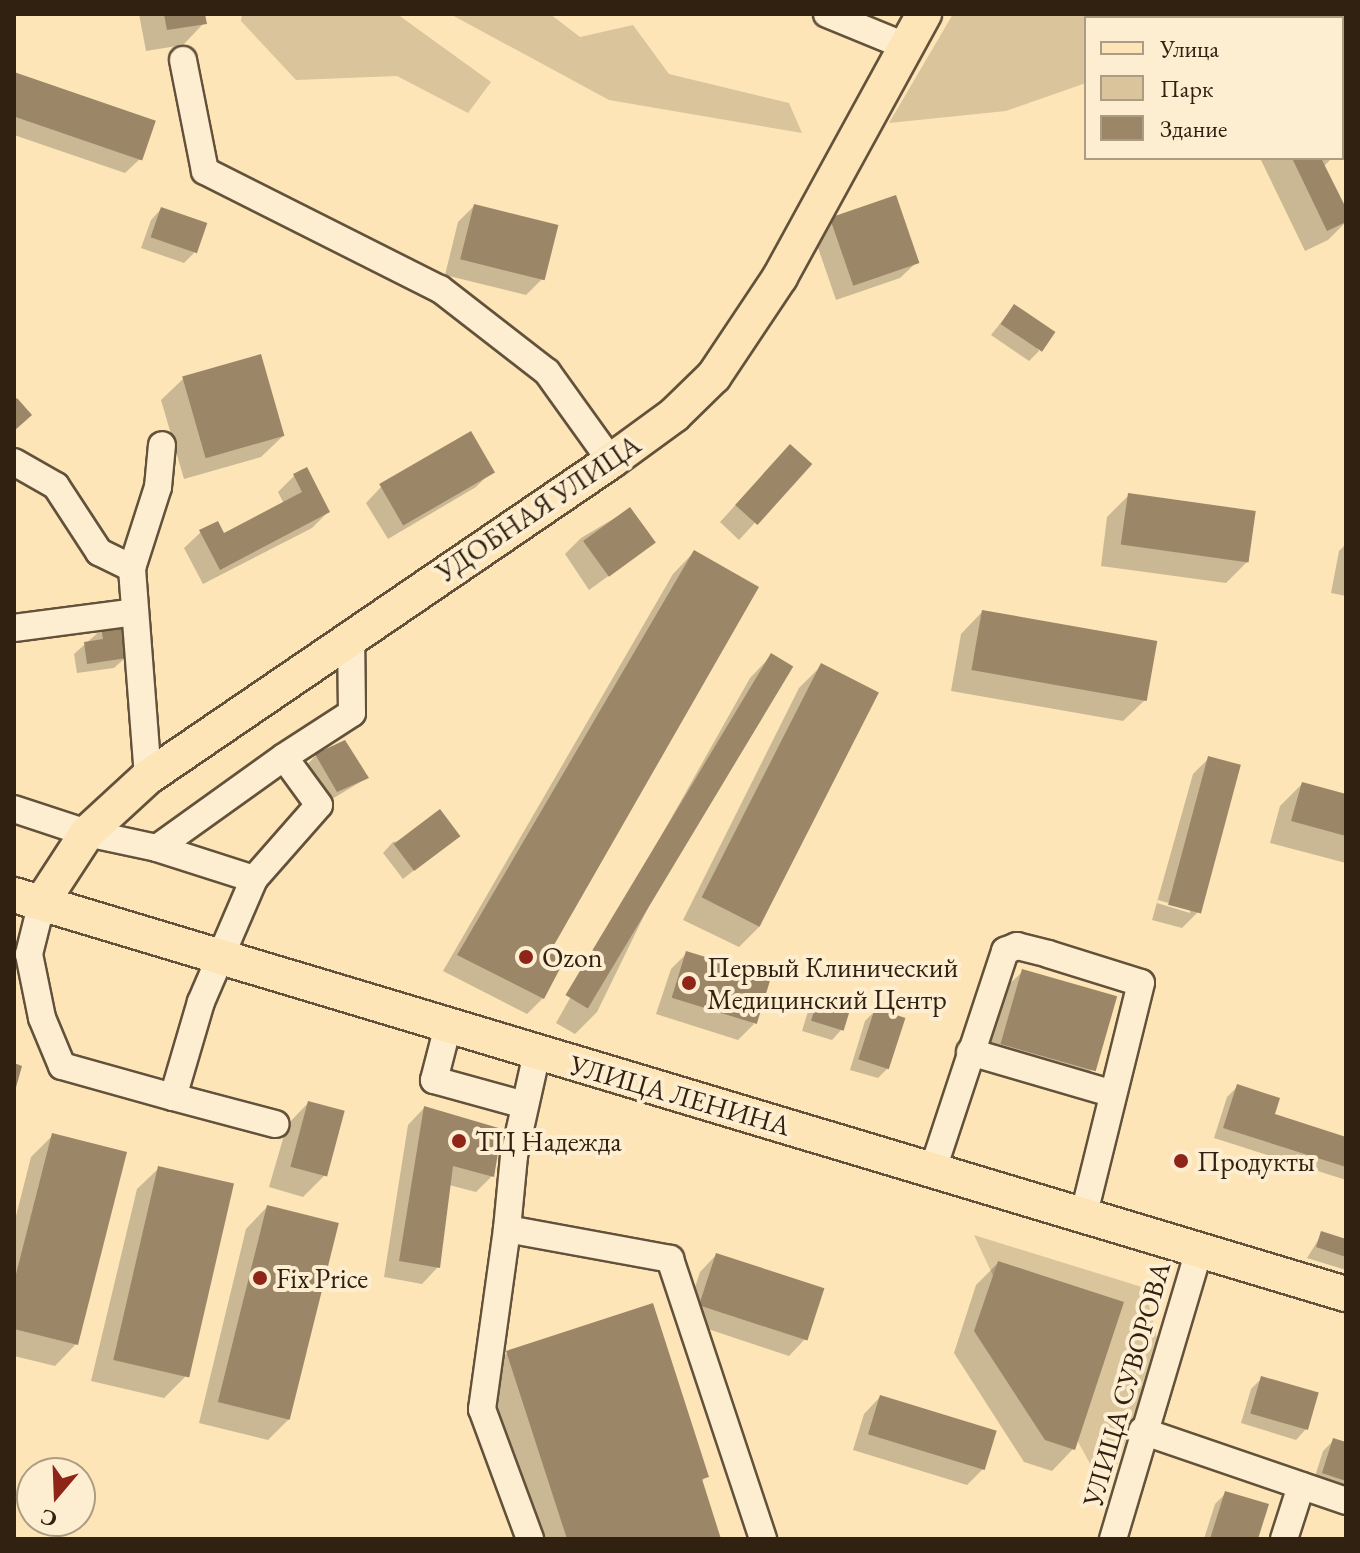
<!DOCTYPE html>
<meta charset="utf-8">
<style>
body{margin:0}
#map{position:relative;width:1360px;height:1553px;overflow:hidden;background:#fde5b8;font-family:"EB Garamond",serif}
div>[style]{position:absolute}
.green>*{inset:0;background:#dac49c}
.shadow>*{inset:0;background:#0003}
.building>*{inset:0;background:#9b8768;transform-origin:0 0}
.roads{filter:drop-shadow(2px 0 #63523b) drop-shadow(-2px 0 #63523b) drop-shadow(0 2px #63523b) drop-shadow(0 -2px #63523b)}
.minor>*{height:26px;margin:-13px;padding:0 13px;transform-origin:13px;border-radius:13px;background:#feeed1}
.major>*{height:34px;margin:-17px;padding:0 17px;transform-origin:17px;border-radius:17px;background:#fde5b8}
.dots>*{width:22px;height:22px;translate:-50% -50%;box-sizing:border-box;border:4px solid #feeed1;border-radius:50%}
span{translate:-50% -50%;white-space:nowrap;text-align:center;line-height:1.15;-webkit-text-stroke:8px #feeed1;paint-order:stroke}
.street-label{font-size:28px;color:#302111}
.poi-label{font-size:28px;color:#302111}
.left{translate:0 -50%;text-align:left}
.frame{position:absolute;inset:0;border:16px solid #302111;pointer-events:none}
.legend{position:absolute;left:1084px;top:16px;width:260px;height:144px;box-sizing:border-box;background:#feeed1;border:2px solid #ac9c84;margin:0;padding:10px 14px;list-style:none;font-size:24px;color:#302111}
.legend li{display:flex;align-items:center;gap:16px;height:40px}
.legend b{width:40px;border:2px solid #ac9c84}
.north{position:absolute;left:16px;top:1457px;width:80px;height:80px;box-sizing:border-box;background:#feeed1;border:2px solid #ac9c84;border-radius:50%;rotate:199deg;font-size:22px;font-weight:700;line-height:32px;text-align:center;color:#302111}
.north::after{content:'';display:block;margin:auto;width:28px;height:36px;background:#8f2418;clip-path:polygon(50% 0,100% 100%,50% 72%,0 100%)}
</style>
<div id="map">
<div class="green">
<div style="clip-path:polygon(242px 14px,397px 14px,491px 82px,468px 113px,397px 76px,296px 80px,241px 21px)"></div>
<div style="clip-path:polygon(450px 14px,550px 14px,580px 37px,633px 25px,669px 74px,789px 103px,802px 133px,609px 100px)"></div>
<div style="clip-path:polygon(953px 14px,1192px 14px,1086px 18px,1086px 83px,1006px 111px,889px 123px)"></div>
<div style="clip-path:polygon(974px 1235px,1145px 1288px,1158px 1343px,1107px 1495px,1026px 1346px)"></div>
</div>
<div class="shadow">
<div style="clip-path:polygon(139px 14px,203px 14px,204px 23px,183px 45px,146px 51px)"></div>
<div style="clip-path:polygon(14px 74px,142px 157px,125px 173px,14px 135px)"></div>
<div style="clip-path:polygon(1260px 158px,1332px 158px,1323px 167px,1346px 222px,1328px 240px,1305px 251px)"></div>
<div style="clip-path:polygon(474px 206px,542px 279px,526px 295px,445px 275px,458px 222px)"></div>
<div style="clip-path:polygon(161px 209px,194px 253px,184px 263px,141px 248px,151px 220px)"></div>
<div style="clip-path:polygon(831px 219px,917px 262px,900px 278px,836px 300px,814px 236px)"></div>
<div style="clip-path:polygon(1014px 306px,1039px 351px,1029px 361px,991px 335px)"></div>
<div style="clip-path:polygon(183px 379px,283px 436px,261px 457px,184px 479px,161px 400px)"></div>
<div style="clip-path:polygon(774px 463px,809px 464px,739px 540px,720px 522px)"></div>
<div style="clip-path:polygon(492px 471px,476px 487px,388px 539px,366px 503px,382px 486px)"></div>
<div style="clip-path:polygon(294px 476px,328px 512px,312px 528px,203px 584px,184px 548px,201px 532px,223px 536px,284px 504px,278px 492px)"></div>
<div style="clip-path:polygon(1129px 495px,1247px 562px,1226px 583px,1101px 566px,1107px 517px)"></div>
<div style="clip-path:polygon(630px 509px,654px 543px,589px 590px,565px 554px,581px 538px)"></div>
<div style="clip-path:polygon(1346px 544px,1346px 596px,1331px 593px,1339px 551px)"></div>
<div style="clip-path:polygon(694px 552px,546px 954px,543px 998px,527px 1014px,443px 971px,673px 574px)"></div>
<div style="clip-path:polygon(982px 612px,1145px 700px,1123px 721px,951px 691px,961px 634px)"></div>
<div style="clip-path:polygon(102px 629px,125px 658px,114px 668px,77px 673px,74px 654px)"></div>
<div style="clip-path:polygon(771px 656px,597px 1012px,575px 1034px,556px 1023px,750px 678px)"></div>
<div style="clip-path:polygon(821px 666px,760px 926px,739px 947px,683px 920px,799px 688px)"></div>
<div style="clip-path:polygon(316px 755px,367px 778px,327px 802px,306px 766px)"></div>
<div style="clip-path:polygon(evenodd,1209px 758px,1198px 912px,1182px 928px,1152px 920px,1193px 774px,1209px 758px,1158px 900px,1190px 909px,1190px 913px,1157px 903px,1158px 900px)"></div>
<div style="clip-path:polygon(1302px 784px,1346px 796px,1346px 863px,1270px 843px,1280px 806px)"></div>
<div style="clip-path:polygon(457px 836px,403px 879px,383px 853px,393px 842px)"></div>
<div style="clip-path:polygon(687px 953px,754px 1024px,738px 1040px,656px 1014px,671px 969px)"></div>
<div style="clip-path:polygon(1023px 971px,1092px 1072px,1070px 1093px,979px 1065px,1001px 992px)"></div>
<div style="clip-path:polygon(820px 998px,842px 1029px,832px 1040px,802px 1031px,809px 1008px)"></div>
<div style="clip-path:polygon(875px 1011px,888px 1068px,878px 1078px,850px 1070px,865px 1021px)"></div>
<div style="clip-path:polygon(1238px 1086px,1272px 1115px,1343px 1138px,1346px 1133px,1346px 1180px,1214px 1138px,1227px 1097px)"></div>
<div style="clip-path:polygon(308px 1103px,325px 1175px,303px 1197px,269px 1187px,287px 1125px)"></div>
<div style="clip-path:polygon(424px 1108px,492px 1176px,476px 1192px,449px 1185px,438px 1267px,422px 1284px,384px 1277px,408px 1125px)"></div>
<div style="clip-path:polygon(53px 1135px,76px 1344px,55px 1366px,14px 1356px,14px 1224px,31px 1157px)"></div>
<div style="clip-path:polygon(159px 1168px,185px 1377px,164px 1398px,91px 1381px,137px 1189px)"></div>
<div style="clip-path:polygon(267px 1207px,290px 1418px,268px 1440px,199px 1423px,246px 1229px)"></div>
<div style="clip-path:polygon(1322px 1234px,1346px 1241px,1346px 1270px,1307px 1258px)"></div>
<div style="clip-path:polygon(716px 1255px,805px 1339px,789px 1356px,684px 1321px,700px 1272px)"></div>
<div style="clip-path:polygon(998px 1263px,1073px 1449px,1052px 1471px,1024px 1462px,954px 1353px,976px 1285px)"></div>
<div style="clip-path:polygon(507px 1353px,707px 1476px,701px 1482px,719px 1539px,539px 1539px,486px 1374px)"></div>
<div style="clip-path:polygon(1262px 1378px,1306px 1429px,1296px 1440px,1241px 1423px,1251px 1389px)"></div>
<div style="clip-path:polygon(880px 1397px,983px 1469px,967px 1485px,853px 1450px,864px 1414px)"></div>
<div style="clip-path:polygon(1334px 1440px,1346px 1444px,1346px 1494px,1313px 1483px,1323px 1451px)"></div>
<div style="clip-path:polygon(1226px 1493px,1256px 1539px,1204px 1539px,1215px 1504px)"></div>
</div>
<div class="building">
<div style="clip-path:polygon(164px 14px,205px 14px,207px 24px,167px 30px)"></div>
<div style="left:14px;top:72px;width:150px;height:42px;rotate:19deg"></div>
<div style="clip-path:polygon(1292px 158px,1321px 158px,1346px 208px,1346px 222px,1327px 231px)"></div>
<div style="left:896px;top:195px;width:72px;height:70px;rotate:71deg"></div>
<div style="left:474px;top:204px;width:87px;height:57px;rotate:14deg"></div>
<div style="left:161px;top:207px;width:49px;height:32px;rotate:19deg"></div>
<div style="left:1014px;top:304px;width:50px;height:24px;rotate:34deg"></div>
<div style="left:261px;top:354px;width:85px;height:82px;rotate:74deg"></div>
<div style="clip-path:polygon(17px 398px,32px 415px,14px 431px,14px 401px)"></div>
<div style="left:471px;top:431px;width:48px;height:106px;rotate:60deg"></div>
<div style="left:790px;top:444px;width:30px;height:82px;rotate:42deg"></div>
<div style="clip-path:polygon(307px 467px,330px 512px,220px 570px,199px 530px,218px 521px,224px 533px,302px 492px,293px 474px)"></div>
<div style="left:1128px;top:493px;width:129px;height:52px;rotate:8deg"></div>
<div style="left:630px;top:507px;width:44px;height:58px;rotate:54deg"></div>
<div style="clip-path:polygon(694px 550px,759px 587px,550px 952px,564px 961px,544px 999px,457px 955px)"></div>
<div style="left:982px;top:610px;width:178px;height:61px;rotate:10deg"></div>
<div style="clip-path:polygon(122px 624px,127px 658px,87px 664px,84px 642px,103px 639px,101px 627px)"></div>
<div style="left:771px;top:653px;width:26px;height:399px;rotate:31deg"></div>
<div style="left:821px;top:663px;width:65px;height:263px;rotate:27deg"></div>
<div style="clip-path:polygon(345px 740px,369px 778px,337px 792px,315px 754px)"></div>
<div style="left:1208px;top:756px;width:34px;height:154px;rotate:15deg"></div>
<div style="clip-path:polygon(1302px 782px,1346px 794px,1346px 836px,1291px 821px)"></div>
<div style="left:440px;top:809px;width:34px;height:58px;rotate:53deg"></div>
<div style="left:686px;top:951px;width:89px;height:49px;rotate:17deg"></div>
<div style="left:1022px;top:969px;width:99px;height:78px;rotate:16deg"></div>
<div style="left:819px;top:995px;width:34px;height:27px;rotate:17deg"></div>
<div style="left:875px;top:1008px;width:32px;height:54px;rotate:18deg"></div>
<div style="clip-path:polygon(14px 1063px,22px 1066px,15px 1091px,14px 1091px)"></div>
<div style="clip-path:polygon(1237px 1084px,1280px 1098px,1275px 1114px,1346px 1137px,1346px 1167px,1223px 1128px)"></div>
<div style="left:308px;top:1101px;width:38px;height:68px;rotate:15deg"></div>
<div style="clip-path:polygon(424px 1106px,502px 1129px,494px 1177px,453px 1166px,440px 1268px,399px 1261px)"></div>
<div style="clip-path:polygon(52px 1133px,127px 1152px,78px 1345px,14px 1329px,14px 1282px)"></div>
<div style="left:158px;top:1166px;width:78px;height:199px;rotate:13deg"></div>
<div style="left:267px;top:1205px;width:74px;height:203px;rotate:14deg"></div>
<div style="clip-path:polygon(1321px 1231px,1346px 1239px,1346px 1257px,1316px 1247px)"></div>
<div style="left:716px;top:1253px;width:114px;height:55px;rotate:18deg"></div>
<div style="clip-path:polygon(998px 1261px,1124px 1302px,1075px 1450px,1045px 1440px,974px 1331px)"></div>
<div style="clip-path:polygon(653px 1303px,709px 1477px,702px 1479px,721px 1539px,567px 1539px,506px 1351px)"></div>
<div style="left:1261px;top:1376px;width:60px;height:39px;rotate:16deg"></div>
<div style="left:880px;top:1395px;width:122px;height:41px;rotate:17deg"></div>
<div style="clip-path:polygon(1333px 1438px,1346px 1442px,1346px 1481px,1322px 1473px)"></div>
<div style="clip-path:polygon(1225px 1491px,1269px 1504px,1258px 1539px,1210px 1539px)"></div>
</div>
<div class="roads">
<div class="minor">
<div style="left:827px;top:14px;width:84px;rotate:22.3deg"></div>
<div style="left:183px;top:60px;width:113px;rotate:78.8deg"></div>
<div style="left:205px;top:171px;width:263px;rotate:26.7deg"></div>
<div style="left:440px;top:289px;width:135px;rotate:37.8deg"></div>
<div style="left:547px;top:372px;width:110px;rotate:54.3deg"></div>
<div style="left:14px;top:462px;width:48px;rotate:29.7deg"></div>
<div style="left:56px;top:486px;width:79px;rotate:56.9deg"></div>
<div style="left:99px;top:552px;width:37px;rotate:26deg"></div>
<div style="left:14px;top:628px;width:122px;rotate:-7.5deg"></div>
<div style="left:148px;top:777px;width:210px;rotate:-94.4deg"></div>
<div style="left:132px;top:568px;width:85px;rotate:-72.2deg"></div>
<div style="left:158px;top:487px;width:42px;rotate:-84.6deg"></div>
<div style="left:14px;top:809px;width:77px;rotate:18.2deg"></div>
<div style="left:87px;top:833px;width:72px;rotate:12.1deg"></div>
<div style="left:157px;top:848px;width:156px;rotate:-35.6deg"></div>
<div style="left:157px;top:848px;width:102px;rotate:17.7deg"></div>
<div style="left:42px;top:902px;width:54px;rotate:104deg"></div>
<div style="left:29px;top:954px;width:65px;rotate:78.5deg"></div>
<div style="left:42px;top:1018px;width:52px;rotate:67.4deg"></div>
<div style="left:62px;top:1066px;width:115px;rotate:15.6deg"></div>
<div style="left:173px;top:1097px;width:99px;rotate:-73.6deg"></div>
<div style="left:201px;top:1002px;width:134px;rotate:-66.7deg"></div>
<div style="left:254px;top:879px;width:98px;rotate:-48.7deg"></div>
<div style="left:319px;top:805px;width:59px;rotate:-126.1deg"></div>
<div style="left:284px;top:757px;width:81px;rotate:-32.9deg"></div>
<div style="left:352px;top:713px;width:79px;rotate:-90.7deg"></div>
<div style="left:448px;top:1026px;width:56px;rotate:104.5deg"></div>
<div style="left:434px;top:1080px;width:94px;rotate:15.4deg"></div>
<div style="left:970px;top:1052px;width:146px;rotate:16.3deg"></div>
<div style="left:537px;top:1053px;width:106px;rotate:102.6deg"></div>
<div style="left:514px;top:1156px;width:73px;rotate:95.5deg"></div>
<div style="left:507px;top:1229px;width:166px;rotate:10.4deg"></div>
<div style="left:670px;top:1259px;width:295px;rotate:71.6deg"></div>
<div style="left:173px;top:1097px;width:106px;rotate:14.8deg"></div>
<div style="left:933px;top:1169px;width:230px;rotate:-71.7deg"></div>
<div style="left:1005px;top:951px;width:13px;rotate:-23deg"></div>
<div style="left:1017px;top:946px;width:32px;rotate:14deg"></div>
<div style="left:1048px;top:954px;width:97px;rotate:17.3deg"></div>
<div style="left:1141px;top:983px;width:238px;rotate:103.9deg"></div>
<div style="left:507px;top:1229px;width:182px;rotate:97.9deg"></div>
<div style="left:482px;top:1409px;width:139px;rotate:69.7deg"></div>
<div style="left:1142px;top:1431px;width:216px;rotate:18.9deg"></div>
<div style="left:1113px;top:1539px;width:304px;rotate:-73.4deg"></div>
<div style="left:1284px;top:1539px;width:56px;rotate:-72.2deg"></div>
</div>
<div class="major">
<div style="left:14px;top:895px;width:1390px;rotate:16.68deg"></div>
<div style="left:42px;top:902px;width:82px;rotate:-56.9deg"></div>
<div style="left:87px;top:833px;width:83px;rotate:-42.6deg"></div>
<div style="left:148px;top:777px;width:561px;rotate:-34.31deg"></div>
<div style="left:611px;top:461px;width:78px;rotate:-36.1deg"></div>
<div style="left:674px;top:415px;width:56px;rotate:-44.3deg"></div>
<div style="left:714px;top:376px;width:119px;rotate:-56.3deg"></div>
<div style="left:780px;top:277px;width:300px;rotate:-61.3deg"></div>
</div>
</div>
<div class="dots">
<div style="left:526px;top:957px;background:#8f2418"></div>
<div style="left:689px;top:983px;background:#8f2418"></div>
<div style="left:459px;top:1141px;background:#8f2418"></div>
<div style="left:1181px;top:1161px;background:#8f2418"></div>
<div style="left:260px;top:1278px;background:#8f2418"></div>
</div>
<div class="street-label">
<span style="left:538px;top:508px;rotate:-34deg">УДОБНАЯ УЛИЦА</span>
<span style="left:680px;top:1095px;rotate:16deg">УЛИЦА ЛЕНИНА</span>
<span style="left:1126px;top:1384px;rotate:-74deg">УЛИЦА СУВОРОВА</span>
</div>
<div class="poi-label">
<span class="left" style="left:542px;top:957px">Ozon</span>
<span class="left" style="left:707px;top:983px">Первый Клинический<br>Медицинский Центр</span>
<span class="left" style="left:475px;top:1141px">ТЦ Надежда</span>
<span class="left" style="left:1197px;top:1161px">Продукты</span>
<span class="left" style="left:276px;top:1278px">Fix Price</span>
</div>
<div class="frame"></div>
<ul class="legend">
<li><b style="height:10px;background:#fde5b8"></b>Улица</li>
<li><b style="height:22px;background:#dac49c"></b>Парк</li>
<li><b style="height:22px;background:#9b8768"></b>Здание</li>
</ul>
<div class="north">С</div>
</div>
